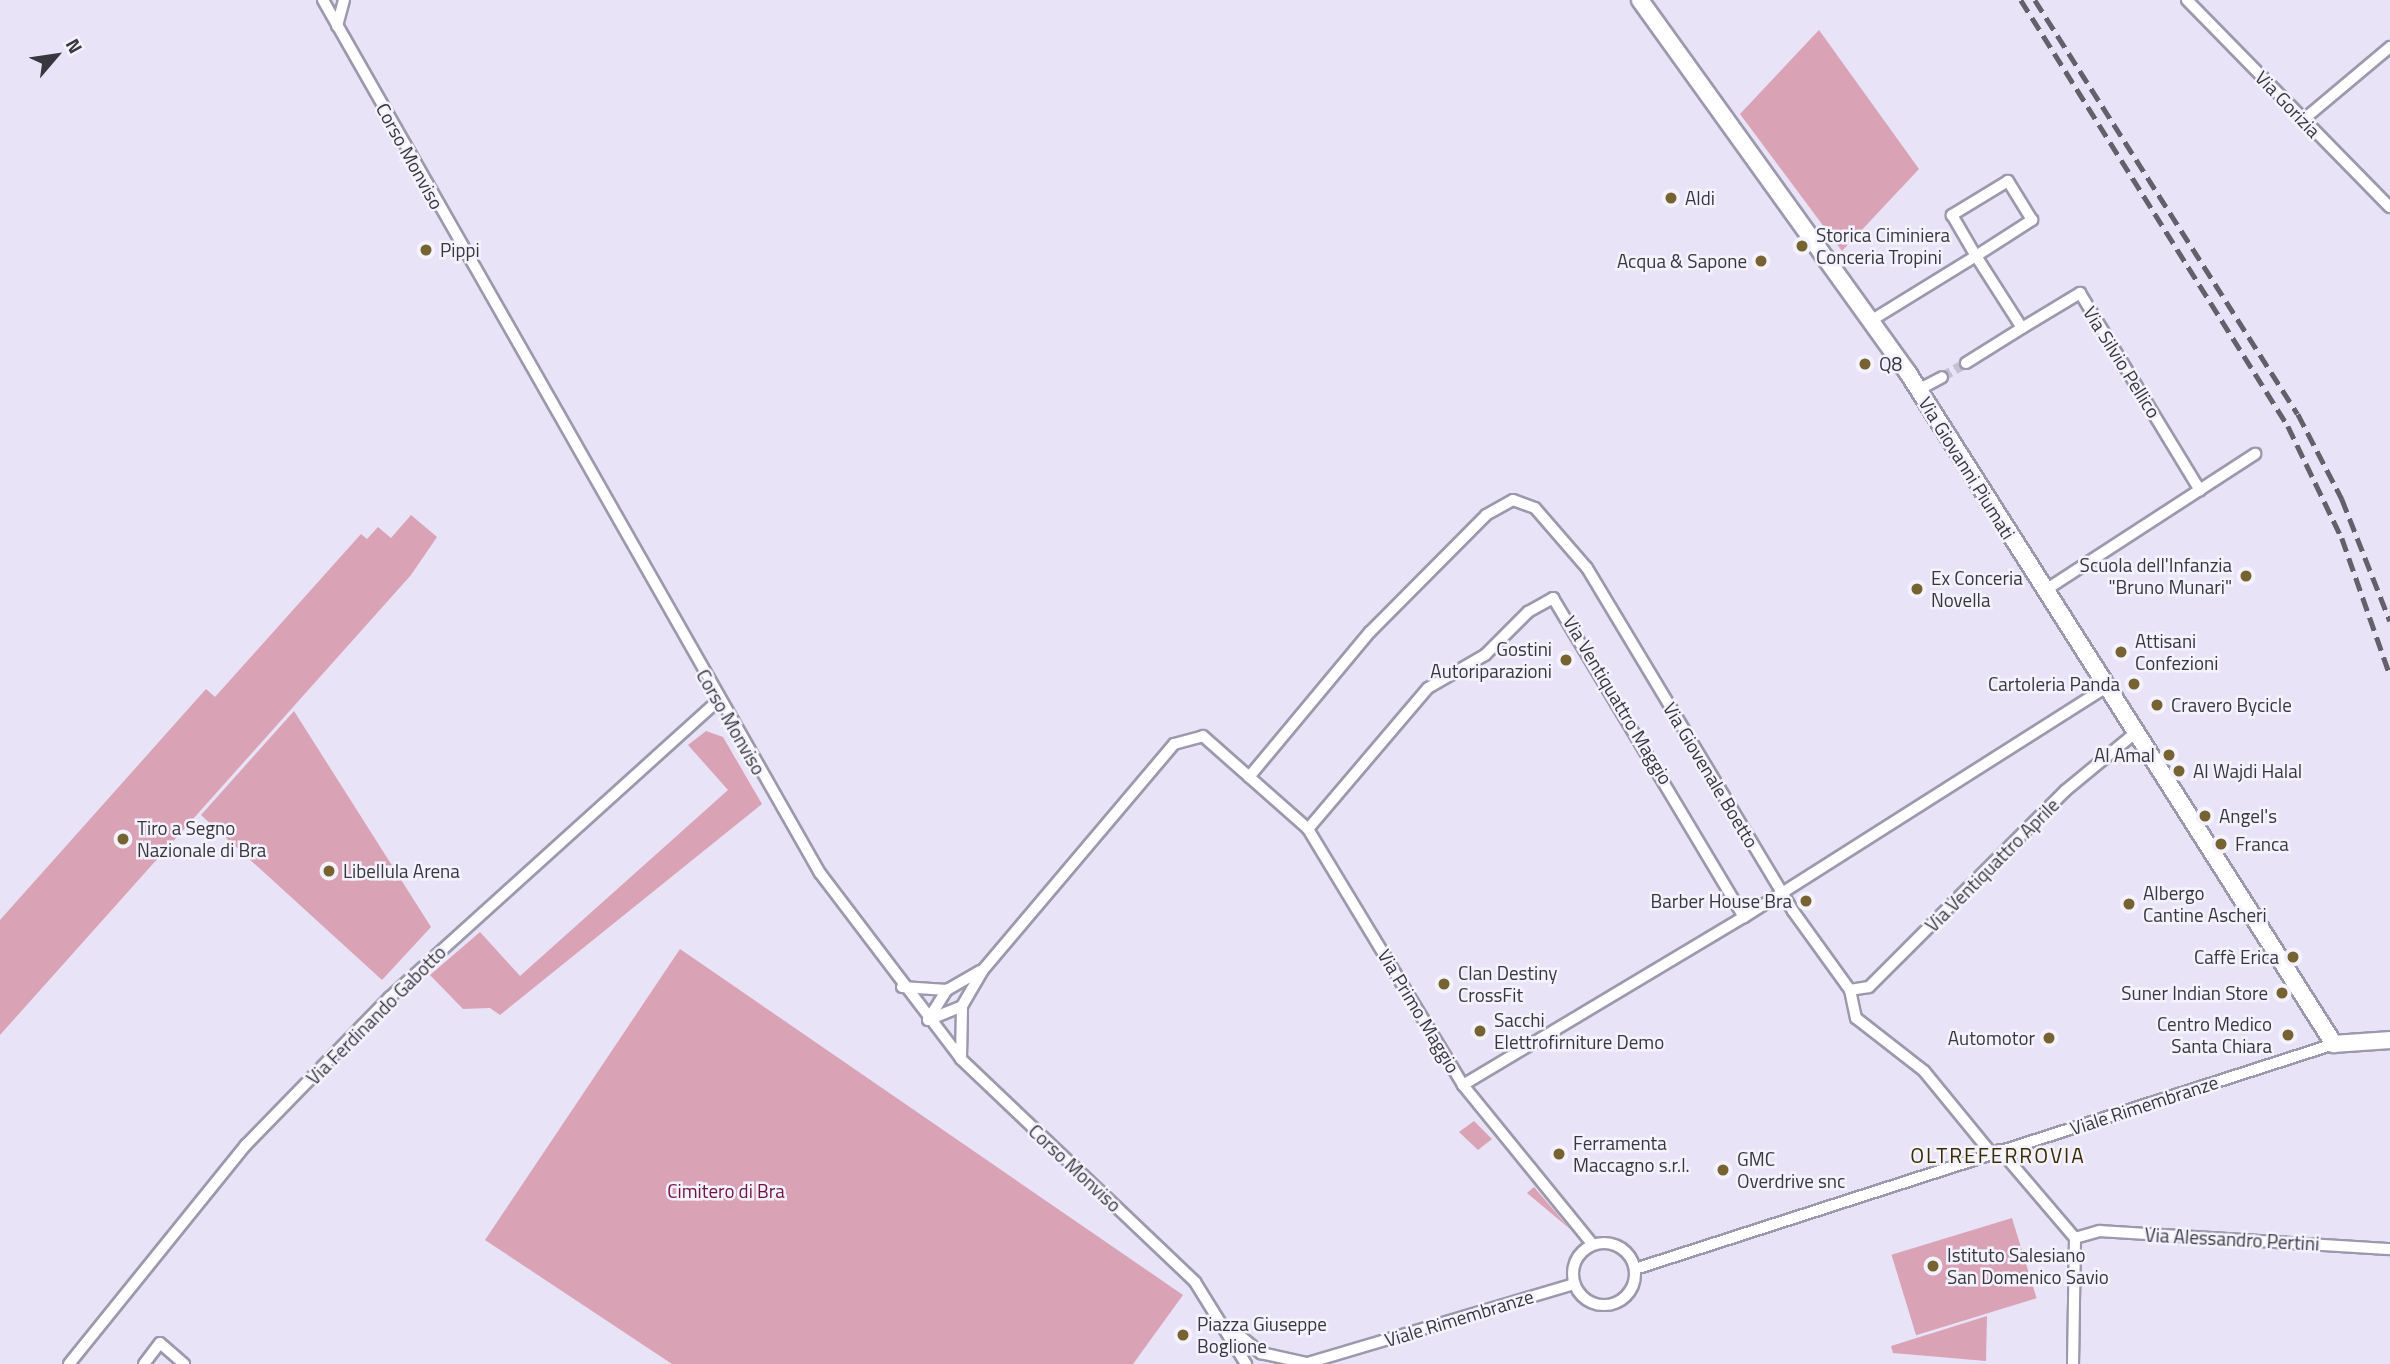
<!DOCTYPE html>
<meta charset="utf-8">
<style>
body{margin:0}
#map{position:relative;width:2390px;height:1364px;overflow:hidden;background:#e8e3f7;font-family:"Titillium Web",sans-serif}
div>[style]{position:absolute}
.green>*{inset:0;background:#daa2b5;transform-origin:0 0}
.street-tunnel>*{height:10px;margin-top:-5px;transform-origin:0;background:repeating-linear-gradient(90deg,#c5c0d2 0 10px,transparent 0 15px)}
.roads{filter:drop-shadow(2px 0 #9d99ac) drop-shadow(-2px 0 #9d99ac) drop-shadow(0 2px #9d99ac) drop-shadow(0 -2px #9d99ac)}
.street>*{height:10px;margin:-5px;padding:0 5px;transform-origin:5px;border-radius:5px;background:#fff}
.street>.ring{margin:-5px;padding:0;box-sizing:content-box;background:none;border:10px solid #fff;border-radius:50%}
.secondary>*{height:16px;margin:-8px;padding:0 8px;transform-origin:8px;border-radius:8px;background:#fff}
.rail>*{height:4.5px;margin-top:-2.25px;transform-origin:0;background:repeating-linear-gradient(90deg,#63606b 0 14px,transparent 0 21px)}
.dots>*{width:19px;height:19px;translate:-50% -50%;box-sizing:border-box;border:4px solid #f4f2fe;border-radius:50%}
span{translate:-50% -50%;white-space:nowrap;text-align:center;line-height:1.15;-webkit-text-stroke:5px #f4f2fe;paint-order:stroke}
.street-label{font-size:19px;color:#38363e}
.poi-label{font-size:19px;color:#38363e}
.left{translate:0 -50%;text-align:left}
.right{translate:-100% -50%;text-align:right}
.park-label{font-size:19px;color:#711341}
.neighbourhood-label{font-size:21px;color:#3a2c01;letter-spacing:2px}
.north{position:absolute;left:21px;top:21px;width:70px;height:70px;-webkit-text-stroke:5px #f4f2fe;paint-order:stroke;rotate:61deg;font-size:19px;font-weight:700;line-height:28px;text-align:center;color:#38363e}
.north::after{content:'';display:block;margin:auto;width:24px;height:32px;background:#38363e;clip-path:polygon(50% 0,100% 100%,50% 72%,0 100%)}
</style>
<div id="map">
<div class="green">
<div style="clip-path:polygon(1819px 30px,1919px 169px,1842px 251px,1740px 114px)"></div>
<div style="clip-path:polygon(411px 515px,437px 537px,411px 575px,0 1035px,0 920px,206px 689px,215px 697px,361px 534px,367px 539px,378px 527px,391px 538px)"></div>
<div style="clip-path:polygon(294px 711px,431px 927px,382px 980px,201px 815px)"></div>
<div style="clip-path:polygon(706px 731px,723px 737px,762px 804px,500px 1015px,490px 1008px,463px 1009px,430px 975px,480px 932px,520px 976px,728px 790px,688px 745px)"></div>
<div style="clip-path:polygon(680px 949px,1183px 1295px,1133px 1364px,672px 1364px,485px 1240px)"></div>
<div style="clip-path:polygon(1474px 1121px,1492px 1139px,1478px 1150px,1459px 1132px)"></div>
<div style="clip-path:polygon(1534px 1187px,1570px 1229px,1527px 1193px)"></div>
<div style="left:2012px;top:1218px;width:84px;height:126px;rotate:73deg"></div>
<div style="clip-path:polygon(1987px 1316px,1986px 1361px,1893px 1353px,1891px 1346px)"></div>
</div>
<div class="street-tunnel">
<div style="left:1942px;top:377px;width:28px;rotate:-30deg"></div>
</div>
<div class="roads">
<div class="street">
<div style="left:323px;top:0;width:1005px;rotate:60.35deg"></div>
<div style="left:820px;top:873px;width:233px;rotate:52.8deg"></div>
<div style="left:961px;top:1059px;width:323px;rotate:43.6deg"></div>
<div style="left:1195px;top:1282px;width:97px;rotate:58.1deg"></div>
<div style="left:2187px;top:0;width:290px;rotate:45.6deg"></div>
<div style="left:337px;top:26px;width:27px;rotate:-75deg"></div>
<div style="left:2303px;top:120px;width:114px;rotate:-40deg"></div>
<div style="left:1872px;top:320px;width:122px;rotate:-31.6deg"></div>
<div style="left:1976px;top:256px;width:67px;rotate:-32.7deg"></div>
<div style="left:2032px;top:220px;width:46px;rotate:-121.6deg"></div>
<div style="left:2008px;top:181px;width:66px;rotate:148.7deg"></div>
<div style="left:1952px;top:215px;width:48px;rotate:59.7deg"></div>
<div style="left:1976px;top:256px;width:85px;rotate:57.4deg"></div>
<div style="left:2022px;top:328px;width:68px;rotate:-31.1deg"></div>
<div style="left:2080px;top:293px;width:231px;rotate:58.7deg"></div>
<div style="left:1966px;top:363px;width:66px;rotate:-32deg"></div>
<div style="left:1918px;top:390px;width:27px;rotate:-28deg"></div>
<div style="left:2044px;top:591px;width:252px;rotate:-33deg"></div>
<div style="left:1249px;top:777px;width:189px;rotate:-50.2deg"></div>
<div style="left:1370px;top:632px;width:165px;rotate:-45.2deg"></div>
<div style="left:1486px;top:515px;width:31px;rotate:-29deg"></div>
<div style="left:1513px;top:500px;width:23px;rotate:20deg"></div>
<div style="left:1535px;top:508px;width:79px;rotate:49.1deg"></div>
<div style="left:1587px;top:568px;width:400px;rotate:59deg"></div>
<div style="left:1793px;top:911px;width:97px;rotate:54.2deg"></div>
<div style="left:1850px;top:990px;width:29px;rotate:78deg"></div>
<div style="left:1856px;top:1018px;width:86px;rotate:37.9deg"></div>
<div style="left:1924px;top:1071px;width:106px;rotate:50.7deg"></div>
<div style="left:1308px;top:829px;width:185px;rotate:-49.6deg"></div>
<div style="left:1428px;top:688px;width:66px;rotate:-30.1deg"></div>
<div style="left:1485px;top:655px;width:61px;rotate:-45deg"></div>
<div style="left:1528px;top:612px;width:29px;rotate:-29deg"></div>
<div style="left:1553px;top:598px;width:372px;rotate:59.1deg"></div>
<div style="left:902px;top:987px;width:45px;rotate:3.8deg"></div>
<div style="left:947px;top:990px;width:38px;rotate:-30deg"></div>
<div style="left:1850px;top:990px;width:19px;rotate:-9deg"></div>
<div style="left:1869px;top:987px;width:277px;rotate:-45deg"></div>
<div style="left:2065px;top:791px;width:89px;rotate:-39.6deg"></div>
<div style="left:928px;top:1020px;width:37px;rotate:-22deg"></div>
<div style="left:928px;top:1020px;width:36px;rotate:-58deg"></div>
<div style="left:961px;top:1059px;width:53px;rotate:-88.9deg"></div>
<div style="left:962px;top:1006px;width:42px;rotate:-59.7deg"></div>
<div style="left:983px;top:970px;width:296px;rotate:-49.8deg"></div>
<div style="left:1174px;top:744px;width:30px;rotate:-15deg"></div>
<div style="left:1203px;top:736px;width:140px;rotate:41.5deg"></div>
<div style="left:1308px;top:829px;width:299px;rotate:58.8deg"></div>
<div style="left:1463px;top:1085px;width:205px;rotate:50.9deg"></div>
<div style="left:1463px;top:1085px;width:327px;rotate:-30.9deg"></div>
<div style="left:1744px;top:917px;width:428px;rotate:-32.4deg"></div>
<div style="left:2000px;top:1150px;width:116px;rotate:49.6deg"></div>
<div style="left:2075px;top:1238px;width:126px;rotate:90.9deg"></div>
<div style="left:2075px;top:1238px;width:26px;rotate:-16deg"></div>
<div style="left:2100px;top:1231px;width:291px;rotate:3.6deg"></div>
<div class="ring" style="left:1573px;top:1243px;width:52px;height:52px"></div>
<div style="left:1635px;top:1269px;width:734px;rotate:-17.84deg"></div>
<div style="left:1232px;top:1329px;width:38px;rotate:40deg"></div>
<div style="left:1261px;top:1353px;width:46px;rotate:12.5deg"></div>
<div style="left:69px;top:1364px;width:282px;rotate:-51.1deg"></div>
<div style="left:246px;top:1145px;width:206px;rotate:-45.8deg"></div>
<div style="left:390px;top:997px;width:443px;rotate:-42.1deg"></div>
<div style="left:144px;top:1364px;width:26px;rotate:-53deg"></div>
<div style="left:160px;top:1343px;width:32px;rotate:41deg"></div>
<div style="left:1304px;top:1364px;width:282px;rotate:-16.5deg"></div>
</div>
<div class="secondary">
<div style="left:1640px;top:0;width:459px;rotate:54.3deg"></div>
<div style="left:1908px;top:373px;width:795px;rotate:57.59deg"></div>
<div style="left:2334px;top:1044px;width:56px;rotate:-4.1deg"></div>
</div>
</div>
<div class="rail">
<div style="left:2021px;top:0;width:503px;rotate:57.92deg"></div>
<div style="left:2288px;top:426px;width:124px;rotate:64.3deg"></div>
<div style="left:2342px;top:538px;width:145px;rotate:70.7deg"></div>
<div style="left:2035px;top:0;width:490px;rotate:57.6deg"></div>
<div style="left:2298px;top:414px;width:96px;rotate:62.6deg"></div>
<div style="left:2342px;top:499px;width:131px;rotate:68.5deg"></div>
</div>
<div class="dots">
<div style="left:1671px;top:198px;background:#766331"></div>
<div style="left:1802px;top:246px;background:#766331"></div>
<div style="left:426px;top:250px;background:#766331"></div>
<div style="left:1761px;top:261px;background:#766331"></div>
<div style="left:1865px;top:364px;background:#766331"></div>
<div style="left:2246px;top:576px;background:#766331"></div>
<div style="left:1917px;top:589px;background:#766331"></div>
<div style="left:2121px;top:652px;background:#766331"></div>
<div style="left:1566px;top:660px;background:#766331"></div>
<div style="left:2134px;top:684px;background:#766331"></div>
<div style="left:2157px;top:705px;background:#766331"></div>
<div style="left:2169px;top:755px;background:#766331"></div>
<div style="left:2179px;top:771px;background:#766331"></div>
<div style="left:2205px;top:816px;background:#766331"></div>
<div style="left:123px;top:839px;background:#766331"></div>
<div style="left:2221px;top:844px;background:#766331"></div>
<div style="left:329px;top:871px;background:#766331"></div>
<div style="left:1806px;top:901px;background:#766331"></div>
<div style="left:2129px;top:904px;background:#766331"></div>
<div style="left:2293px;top:957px;background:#766331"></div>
<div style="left:1444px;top:984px;background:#766331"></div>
<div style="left:2282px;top:993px;background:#766331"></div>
<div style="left:1480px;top:1031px;background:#766331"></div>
<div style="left:2288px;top:1035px;background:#766331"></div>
<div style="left:2049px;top:1038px;background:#766331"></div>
<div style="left:1559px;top:1154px;background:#766331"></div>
<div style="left:1723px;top:1170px;background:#766331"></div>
<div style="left:1933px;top:1266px;background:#766331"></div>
<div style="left:1183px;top:1335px;background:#766331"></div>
</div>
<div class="street-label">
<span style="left:2288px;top:104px;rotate:46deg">Via Gorizia</span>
<span style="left:410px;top:156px;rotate:61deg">Corso Monviso</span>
<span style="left:2122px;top:362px;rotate:58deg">Via Silvio Pellico</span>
<span style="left:1967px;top:468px;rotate:58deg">Via Giovanni Piumati</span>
<span style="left:1618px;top:700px;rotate:59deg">Via Ventiquattro Maggio</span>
<span style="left:731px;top:722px;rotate:60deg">Corso Monviso</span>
<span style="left:1711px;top:775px;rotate:59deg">Via Giovenale Boetto</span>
<span style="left:1992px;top:865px;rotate:-45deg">Via Ventiquattro Aprile</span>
<span style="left:1419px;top:1011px;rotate:59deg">Via Primo Maggio</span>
<span style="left:376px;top:1015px;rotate:-45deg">Via Ferdinando Gabotto</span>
<span style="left:2144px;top:1105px;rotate:-18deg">Viale Rimembranze</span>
<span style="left:1075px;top:1168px;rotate:43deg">Corso Monviso</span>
<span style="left:2232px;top:1239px;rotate:3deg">Via Alessandro Pertini</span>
<span style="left:1459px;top:1318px;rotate:-17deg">Viale Rimembranze</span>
</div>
<div class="poi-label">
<span class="left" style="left:1685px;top:198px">Aldi</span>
<span class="left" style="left:1816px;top:246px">Storica Ciminiera<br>Conceria Tropini</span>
<span class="left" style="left:440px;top:250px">Pippi</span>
<span class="right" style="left:1747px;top:261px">Acqua &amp; Sapone</span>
<span class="left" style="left:1879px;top:364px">Q8</span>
<span class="right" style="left:2232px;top:576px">Scuola dell'Infanzia<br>"Bruno Munari"</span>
<span class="left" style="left:1931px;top:589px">Ex Conceria<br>Novella</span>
<span class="left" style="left:2135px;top:652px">Attisani<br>Confezioni</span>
<span class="right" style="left:1552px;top:660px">Gostini<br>Autoriparazioni</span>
<span class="right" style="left:2120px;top:684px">Cartoleria Panda</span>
<span class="left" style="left:2171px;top:705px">Cravero Bycicle</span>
<span class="right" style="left:2155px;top:755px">Al Amal</span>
<span class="left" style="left:2193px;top:771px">Al Wajdi Halal</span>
<span class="left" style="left:2219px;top:816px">Angel's</span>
<span class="left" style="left:137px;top:839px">Tiro a Segno<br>Nazionale di Bra</span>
<span class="left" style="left:2235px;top:844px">Franca</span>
<span class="left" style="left:343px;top:871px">Libellula Arena</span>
<span class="left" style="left:2143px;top:904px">Albergo<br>Cantine Ascheri</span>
<span class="right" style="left:1792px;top:901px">Barber House Bra</span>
<span class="right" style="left:2279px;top:957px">Caffè Erica</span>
<span class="left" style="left:1458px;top:984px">Clan Destiny<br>CrossFit</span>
<span class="right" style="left:2268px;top:993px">Suner Indian Store</span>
<span class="left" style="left:1494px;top:1031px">Sacchi<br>Elettrofirniture Demo</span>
<span class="right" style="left:2272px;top:1035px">Centro Medico<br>Santa Chiara</span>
<span class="right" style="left:2035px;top:1038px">Automotor</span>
<span class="left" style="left:1573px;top:1154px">Ferramenta<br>Maccagno s.r.l.</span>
<span class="left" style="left:1737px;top:1170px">GMC<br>Overdrive snc</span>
<span class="left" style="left:1947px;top:1266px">Istituto Salesiano<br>San Domenico Savio</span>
<span class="left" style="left:1197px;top:1335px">Piazza Giuseppe<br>Boglione</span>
</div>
<div class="park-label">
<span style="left:726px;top:1191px">Cimitero di Bra</span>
</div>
<div class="neighbourhood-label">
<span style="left:1998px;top:1155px">OLTREFERROVIA</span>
</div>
<div class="north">N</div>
</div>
